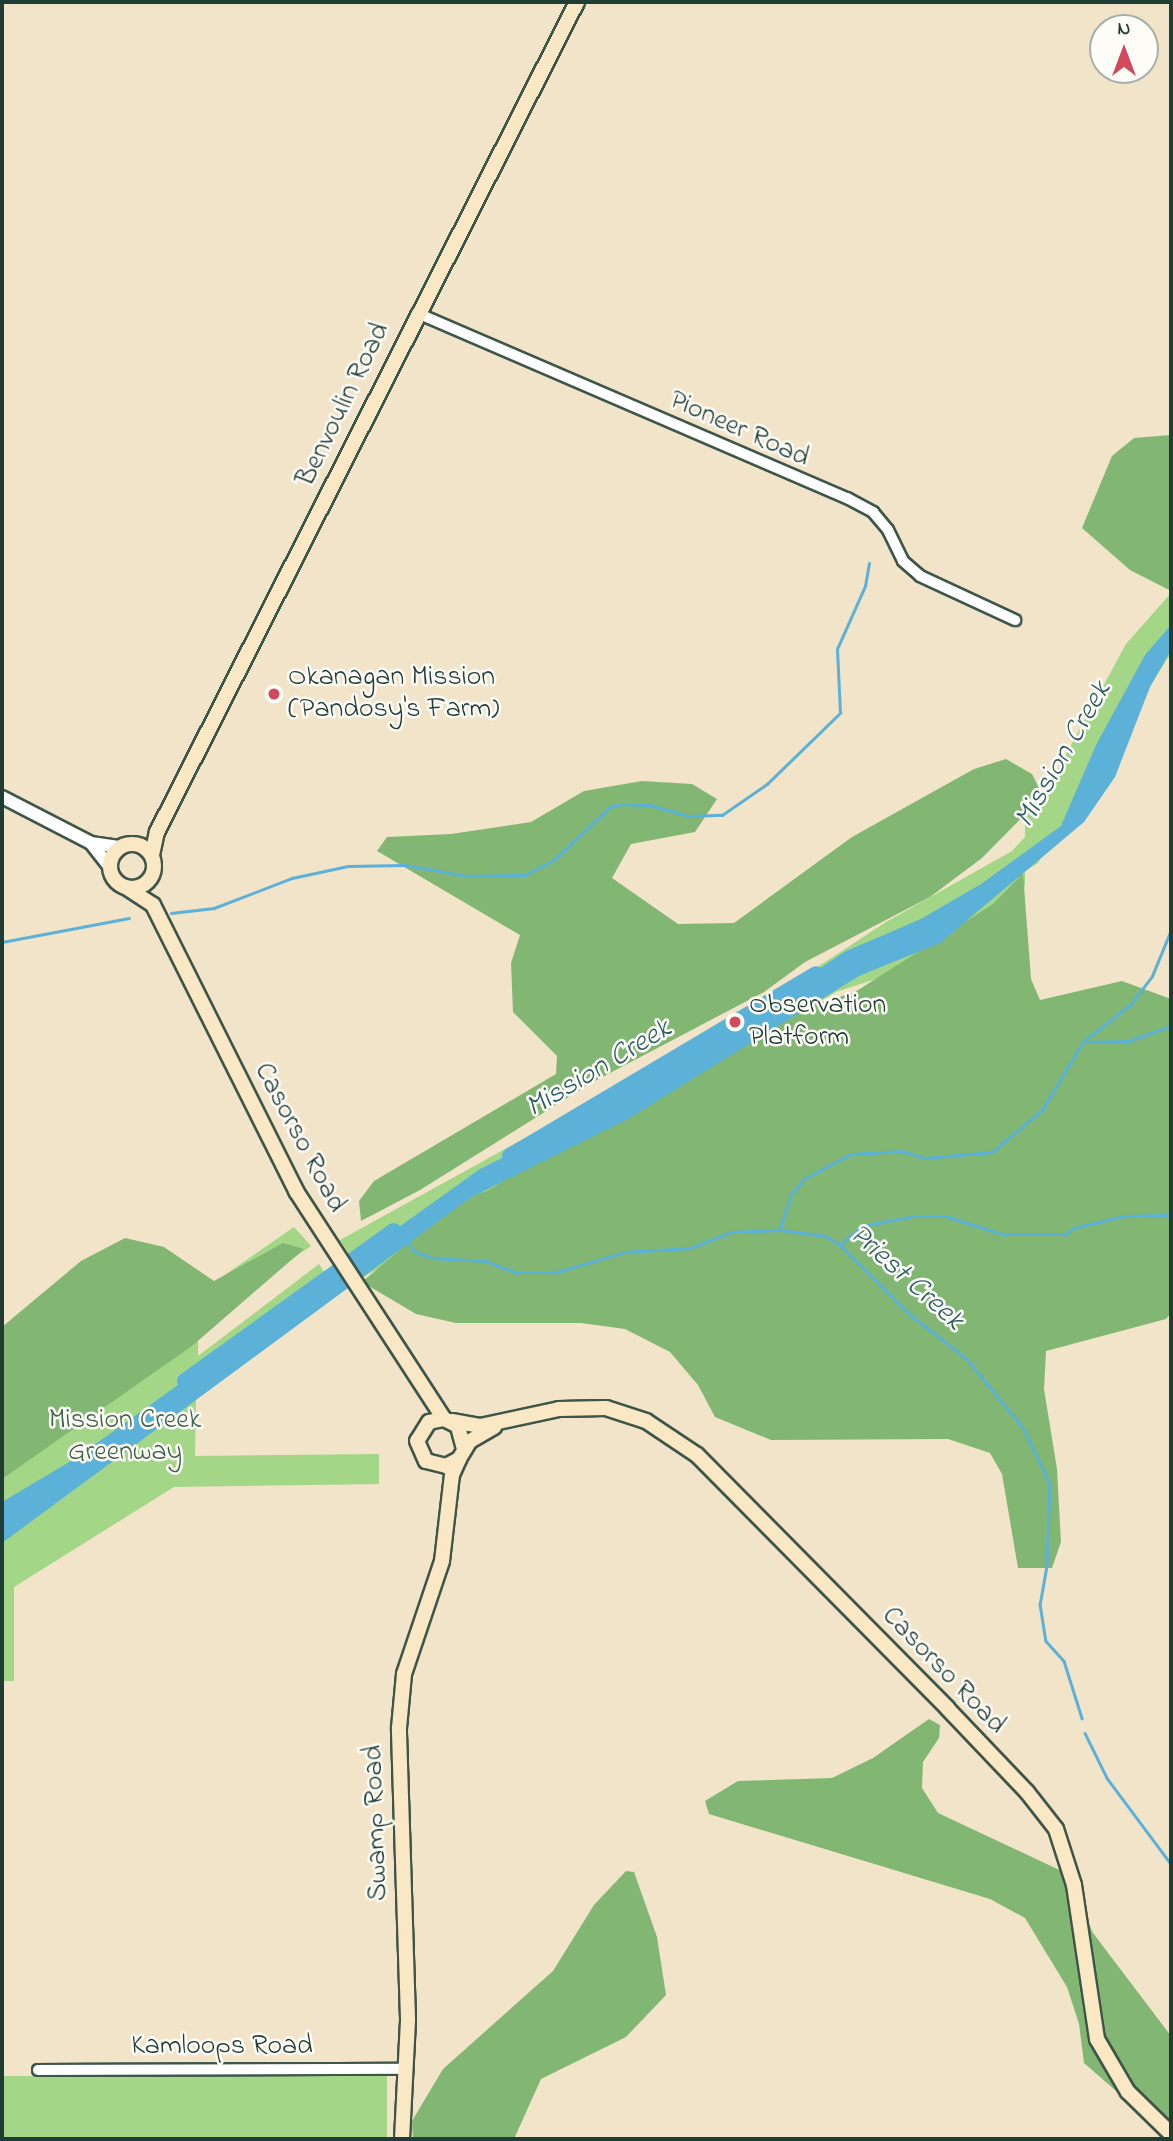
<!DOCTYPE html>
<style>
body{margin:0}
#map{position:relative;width:1173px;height:2141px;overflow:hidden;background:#f1e4c9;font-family:"Indie Flower",sans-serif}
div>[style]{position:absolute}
.green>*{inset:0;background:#a3d686;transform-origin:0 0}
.forest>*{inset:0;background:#82b773}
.water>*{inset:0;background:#5cb1d8}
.stream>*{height:2.5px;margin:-1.25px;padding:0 1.25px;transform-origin:1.25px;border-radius:1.25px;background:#5cb1d8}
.river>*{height:16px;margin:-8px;padding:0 8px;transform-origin:8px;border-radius:8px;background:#5cb1d8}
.roads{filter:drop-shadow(2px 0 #3e564a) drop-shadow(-2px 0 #3e564a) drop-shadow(0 2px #3e564a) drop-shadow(0 -2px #3e564a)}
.minor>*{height:10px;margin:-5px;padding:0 5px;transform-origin:5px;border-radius:5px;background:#fff}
.tertiary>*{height:12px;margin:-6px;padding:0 6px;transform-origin:6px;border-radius:6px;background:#fff}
.secondary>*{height:14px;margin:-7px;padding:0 7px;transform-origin:7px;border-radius:7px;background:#fae7c3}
.secondary>.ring{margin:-7px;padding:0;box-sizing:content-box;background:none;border:14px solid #fae7c3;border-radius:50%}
.dots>*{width:19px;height:19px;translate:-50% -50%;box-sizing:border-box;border:4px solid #fdfcf7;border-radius:50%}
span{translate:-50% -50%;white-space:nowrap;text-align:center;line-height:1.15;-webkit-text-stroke:5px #fdfcf7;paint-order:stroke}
.street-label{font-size:28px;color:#1f3d34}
.poi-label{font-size:28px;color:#1f3d34}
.left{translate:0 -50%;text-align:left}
.park-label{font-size:28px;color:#406348}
.water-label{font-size:30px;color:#316065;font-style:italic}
.frame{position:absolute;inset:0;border:4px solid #1f3d34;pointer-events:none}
.north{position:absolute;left:1089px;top:14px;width:70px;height:70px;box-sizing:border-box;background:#fdfcf7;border:2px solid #a4b0a9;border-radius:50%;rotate:0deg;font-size:19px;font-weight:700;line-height:28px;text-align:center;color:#1f3d34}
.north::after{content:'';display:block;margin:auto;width:24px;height:32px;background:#d1495b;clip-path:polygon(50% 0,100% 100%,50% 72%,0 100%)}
</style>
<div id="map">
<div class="green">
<div style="clip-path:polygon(1171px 593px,1171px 653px,1038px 863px,1025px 871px,1025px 886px,961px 938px,888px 975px,836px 992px,364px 1277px,340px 1240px,726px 1027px,886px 922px,1012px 851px,1025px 837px,1025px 817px,1052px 780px,1126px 644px)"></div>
<div style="clip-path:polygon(294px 1227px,311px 1246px,198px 1324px,198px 1356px,319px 1264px,334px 1287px,196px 1395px,195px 1456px,379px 1454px,379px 1484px,174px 1487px,14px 1587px,14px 1681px,2px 1681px,2px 1450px,183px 1304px)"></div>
<div style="left:2px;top:2076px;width:385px;height:63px"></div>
</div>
<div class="forest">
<div style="clip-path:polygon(1171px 435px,1171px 591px,1130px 570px,1082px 528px,1112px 456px,1134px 438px)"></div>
<div style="clip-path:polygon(1006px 759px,1032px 774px,1043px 796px,982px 858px,930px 897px,805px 962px,764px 992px,591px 1083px,420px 1190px,361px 1221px,359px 1201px,374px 1181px,556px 1074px,557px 1056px,513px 1012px,511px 963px,520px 935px,377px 851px,387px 837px,451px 834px,531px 822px,584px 791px,642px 781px,692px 784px,717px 799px,695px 832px,631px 844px,612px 878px,678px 924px,734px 923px,852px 837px,974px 769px)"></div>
<div style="clip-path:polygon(1023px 873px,1031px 979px,1040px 1000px,1122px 981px,1171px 999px,1171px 1313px,1166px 1319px,1046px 1351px,1044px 1389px,1057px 1469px,1061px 1542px,1052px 1568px,1018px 1568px,1002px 1474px,990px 1453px,948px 1439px,771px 1440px,715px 1417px,698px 1385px,670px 1352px,625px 1329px,581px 1323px,456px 1323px,416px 1314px,362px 1282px,458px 1200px,487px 1191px,783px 1015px,855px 992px,993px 904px)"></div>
<div style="clip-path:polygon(125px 1238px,164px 1247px,214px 1281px,283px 1243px,304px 1249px,192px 1346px,2px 1479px,2px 1327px,81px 1261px)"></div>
<div style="clip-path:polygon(929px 1719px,940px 1725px,939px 1738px,923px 1762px,922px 1788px,938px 1813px,1068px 1874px,1093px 1933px,1171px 2036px,1171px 2139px,1084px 2063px,1079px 2024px,1067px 1987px,1025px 1918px,990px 1899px,709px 1814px,705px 1801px,738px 1781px,832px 1778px,873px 1758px)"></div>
<div style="clip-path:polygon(626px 1871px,634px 1872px,657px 1937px,666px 1995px,626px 2037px,541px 2079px,514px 2139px,413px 2139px,412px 2121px,443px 2069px,553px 1971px,594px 1905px)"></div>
</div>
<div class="water">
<div style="clip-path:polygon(1171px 625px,1171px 650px,1150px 687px,1115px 777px,1084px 822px,940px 943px,859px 976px,628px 1119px,470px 1198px,2px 1543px,2px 1502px,76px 1458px,480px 1169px,572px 1123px,640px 1077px,719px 1037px,844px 952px,921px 919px,981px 884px,1061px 826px,1096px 745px,1145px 655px)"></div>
</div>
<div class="stream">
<div style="left:171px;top:913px;width:43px;rotate:-6.6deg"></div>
<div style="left:214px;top:908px;width:84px;rotate:-21deg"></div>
<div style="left:292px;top:878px;width:57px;rotate:-12.1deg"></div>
<div style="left:348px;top:866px;width:57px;rotate:-1deg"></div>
<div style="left:405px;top:865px;width:63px;rotate:10.1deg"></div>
<div style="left:467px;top:876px;width:58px;rotate:-1deg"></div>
<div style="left:525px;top:875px;width:33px;rotate:-27deg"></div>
<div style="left:554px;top:860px;width:77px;rotate:-43.4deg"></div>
<div style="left:610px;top:807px;width:11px;rotate:-15deg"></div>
<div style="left:621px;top:804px;width:29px;rotate:2deg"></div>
<div style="left:650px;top:805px;width:40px;rotate:16deg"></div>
<div style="left:688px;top:816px;width:34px;rotate:-2deg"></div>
<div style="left:722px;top:815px;width:55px;rotate:-34.6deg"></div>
<div style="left:767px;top:784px;width:102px;rotate:-44.2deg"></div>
<div style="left:840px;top:713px;width:64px;rotate:-92.7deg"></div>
<div style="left:837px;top:649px;width:69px;rotate:-66deg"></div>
<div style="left:865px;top:586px;width:23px;rotate:-80deg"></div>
<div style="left:2px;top:942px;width:129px;rotate:-10.7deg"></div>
<div style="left:1083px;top:1042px;width:46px;rotate:-1.2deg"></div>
<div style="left:1129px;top:1041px;width:45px;rotate:-19.7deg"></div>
<div style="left:780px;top:1229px;width:36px;rotate:-72deg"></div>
<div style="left:791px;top:1195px;width:21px;rotate:-51deg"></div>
<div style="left:804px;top:1179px;width:53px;rotate:-28deg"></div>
<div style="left:851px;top:1154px;width:51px;rotate:-3.4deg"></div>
<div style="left:902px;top:1151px;width:24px;rotate:17deg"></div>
<div style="left:925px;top:1158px;width:67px;rotate:-5.1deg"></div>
<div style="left:992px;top:1152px;width:65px;rotate:-40deg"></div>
<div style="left:1042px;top:1110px;width:79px;rotate:-58.9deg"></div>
<div style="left:1083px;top:1042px;width:61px;rotate:-38.4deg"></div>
<div style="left:1131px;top:1004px;width:35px;rotate:-53deg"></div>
<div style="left:1152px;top:976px;width:50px;rotate:-67.6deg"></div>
<div style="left:407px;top:1239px;width:14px;rotate:60deg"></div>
<div style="left:414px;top:1251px;width:19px;rotate:21deg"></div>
<div style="left:432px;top:1258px;width:54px;rotate:3.2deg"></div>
<div style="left:486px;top:1261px;width:34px;rotate:21deg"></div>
<div style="left:518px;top:1273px;width:36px"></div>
<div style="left:554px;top:1273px;width:74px;rotate:-16.5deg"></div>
<div style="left:625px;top:1252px;width:65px;rotate:-3.5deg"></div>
<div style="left:690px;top:1248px;width:44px;rotate:-21.3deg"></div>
<div style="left:731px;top:1232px;width:49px;rotate:-2.3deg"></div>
<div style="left:780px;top:1230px;width:46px;rotate:7.4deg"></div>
<div style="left:826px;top:1236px;width:17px;rotate:33deg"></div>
<div style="left:840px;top:1245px;width:101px;rotate:44.6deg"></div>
<div style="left:912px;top:1316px;width:70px;rotate:38deg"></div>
<div style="left:967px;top:1359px;width:90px;rotate:50.8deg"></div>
<div style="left:1024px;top:1429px;width:61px;rotate:64.7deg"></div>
<div style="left:1050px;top:1484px;width:82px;rotate:92.1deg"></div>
<div style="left:1047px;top:1566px;width:39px;rotate:100deg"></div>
<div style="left:1040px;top:1604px;width:37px;rotate:81deg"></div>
<div style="left:1046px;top:1641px;width:27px;rotate:48deg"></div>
<div style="left:1064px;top:1661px;width:60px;rotate:72.5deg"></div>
<div style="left:840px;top:1245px;width:29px;rotate:-41deg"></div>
<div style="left:862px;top:1226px;width:48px;rotate:-10.8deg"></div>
<div style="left:909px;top:1217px;width:39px"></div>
<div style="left:948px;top:1217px;width:60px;rotate:17.5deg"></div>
<div style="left:1005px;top:1235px;width:60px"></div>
<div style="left:1065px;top:1235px;width:11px;rotate:-41deg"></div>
<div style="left:1073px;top:1228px;width:52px;rotate:-13.2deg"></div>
<div style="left:1124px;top:1216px;width:47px;rotate:-1.2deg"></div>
<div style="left:1085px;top:1733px;width:50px;rotate:63.9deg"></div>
<div style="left:1107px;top:1778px;width:107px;rotate:53.3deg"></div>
</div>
<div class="river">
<div style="left:510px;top:1156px;width:356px;rotate:-30.7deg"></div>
<div style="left:185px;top:1381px;width:257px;rotate:-35.7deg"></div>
</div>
<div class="roads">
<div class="minor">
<div style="left:417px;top:313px;width:468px;rotate:23.3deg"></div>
<div style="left:847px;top:498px;width:30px;rotate:28deg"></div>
<div style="left:873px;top:512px;width:23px;rotate:50deg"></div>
<div style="left:888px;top:530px;width:34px;rotate:64deg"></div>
<div style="left:903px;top:561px;width:23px;rotate:41deg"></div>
<div style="left:920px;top:576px;width:105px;rotate:24.9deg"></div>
<div style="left:38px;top:2070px;width:368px;rotate:-0.2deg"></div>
</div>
<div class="tertiary">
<div style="left:2px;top:797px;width:100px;rotate:27.3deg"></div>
<div style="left:91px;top:843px;width:28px;rotate:8deg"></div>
<div style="left:91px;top:843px;width:29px;rotate:52deg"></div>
</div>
<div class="secondary">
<div class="ring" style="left:110px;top:844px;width:30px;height:30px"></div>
<div style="left:152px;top:855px;width:24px;rotate:-78deg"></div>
<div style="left:157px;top:832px;width:930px;rotate:-63.16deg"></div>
<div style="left:127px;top:888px;width:31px;rotate:33deg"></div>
<div style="left:153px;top:905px;width:320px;rotate:63.4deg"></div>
<div style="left:296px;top:1191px;width:272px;rotate:57deg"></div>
<div style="left:452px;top:1421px;width:28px;rotate:10deg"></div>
<div style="left:480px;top:1426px;width:81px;rotate:-12.1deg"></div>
<div style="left:559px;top:1409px;width:47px;rotate:-1.2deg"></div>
<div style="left:606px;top:1408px;width:42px;rotate:18deg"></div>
<div style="left:646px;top:1421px;width:61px;rotate:33.7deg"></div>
<div style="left:697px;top:1455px;width:356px;rotate:45.3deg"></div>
<div style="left:947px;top:1708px;width:116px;rotate:46.4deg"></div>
<div style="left:1027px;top:1792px;width:47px;rotate:51.9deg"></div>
<div style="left:1056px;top:1829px;width:59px;rotate:72.2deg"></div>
<div style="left:1074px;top:1885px;width:156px;rotate:81.5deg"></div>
<div style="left:1097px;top:2039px;width:61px;rotate:59.7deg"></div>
<div style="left:1128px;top:2092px;width:60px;rotate:44.3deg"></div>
<div style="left:464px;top:1449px;width:24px;rotate:-105deg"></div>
<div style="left:458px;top:1426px;width:16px;rotate:-153deg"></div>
<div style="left:444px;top:1419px;width:15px;rotate:169deg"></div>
<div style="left:429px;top:1422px;width:22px;rotate:122deg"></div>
<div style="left:417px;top:1441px;width:22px;rotate:66deg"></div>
<div style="left:426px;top:1461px;width:21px;rotate:14deg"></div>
<div style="left:446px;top:1466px;width:15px;rotate:-28deg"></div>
<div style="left:459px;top:1459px;width:21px;rotate:-59deg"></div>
<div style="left:470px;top:1441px;width:28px;rotate:-30deg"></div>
<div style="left:402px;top:2139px;width:120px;rotate:-87.1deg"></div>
<div style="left:408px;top:2019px;width:291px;rotate:-91.8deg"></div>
<div style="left:399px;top:1728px;width:54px;rotate:-84.7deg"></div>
<div style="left:404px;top:1674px;width:119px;rotate:-71.4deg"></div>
<div style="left:442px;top:1561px;width:87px;rotate:-83.4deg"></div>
<div style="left:452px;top:1475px;width:17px;rotate:-66deg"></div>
</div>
</div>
<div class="dots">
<div style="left:274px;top:694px;background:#d1495b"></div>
<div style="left:735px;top:1022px;background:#d1495b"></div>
</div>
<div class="street-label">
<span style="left:344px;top:405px;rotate:-64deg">Benvoulin Road</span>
<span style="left:739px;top:430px;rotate:24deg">Pioneer Road</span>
<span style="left:299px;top:1138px;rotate:62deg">Casorso Road</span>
<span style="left:943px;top:1671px;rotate:46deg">Casorso Road</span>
<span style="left:377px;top:1823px;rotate:-92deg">Swamp Road</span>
<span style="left:222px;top:2047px">Kamloops Road</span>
</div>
<div class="poi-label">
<span class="left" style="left:288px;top:694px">Okanagan Mission<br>(Pandosy's Farm)</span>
<span class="left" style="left:749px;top:1022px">Observation<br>Platform</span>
</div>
<div class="park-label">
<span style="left:125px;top:1437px">Mission Creek<br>Greenway</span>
</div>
<div class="water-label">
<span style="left:1064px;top:755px;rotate:-60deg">Mission Creek</span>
<span style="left:599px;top:1069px;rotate:-31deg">Mission Creek</span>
<span style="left:906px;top:1278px;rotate:42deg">Priest Creek</span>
</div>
<div class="frame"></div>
<div class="north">N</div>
</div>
